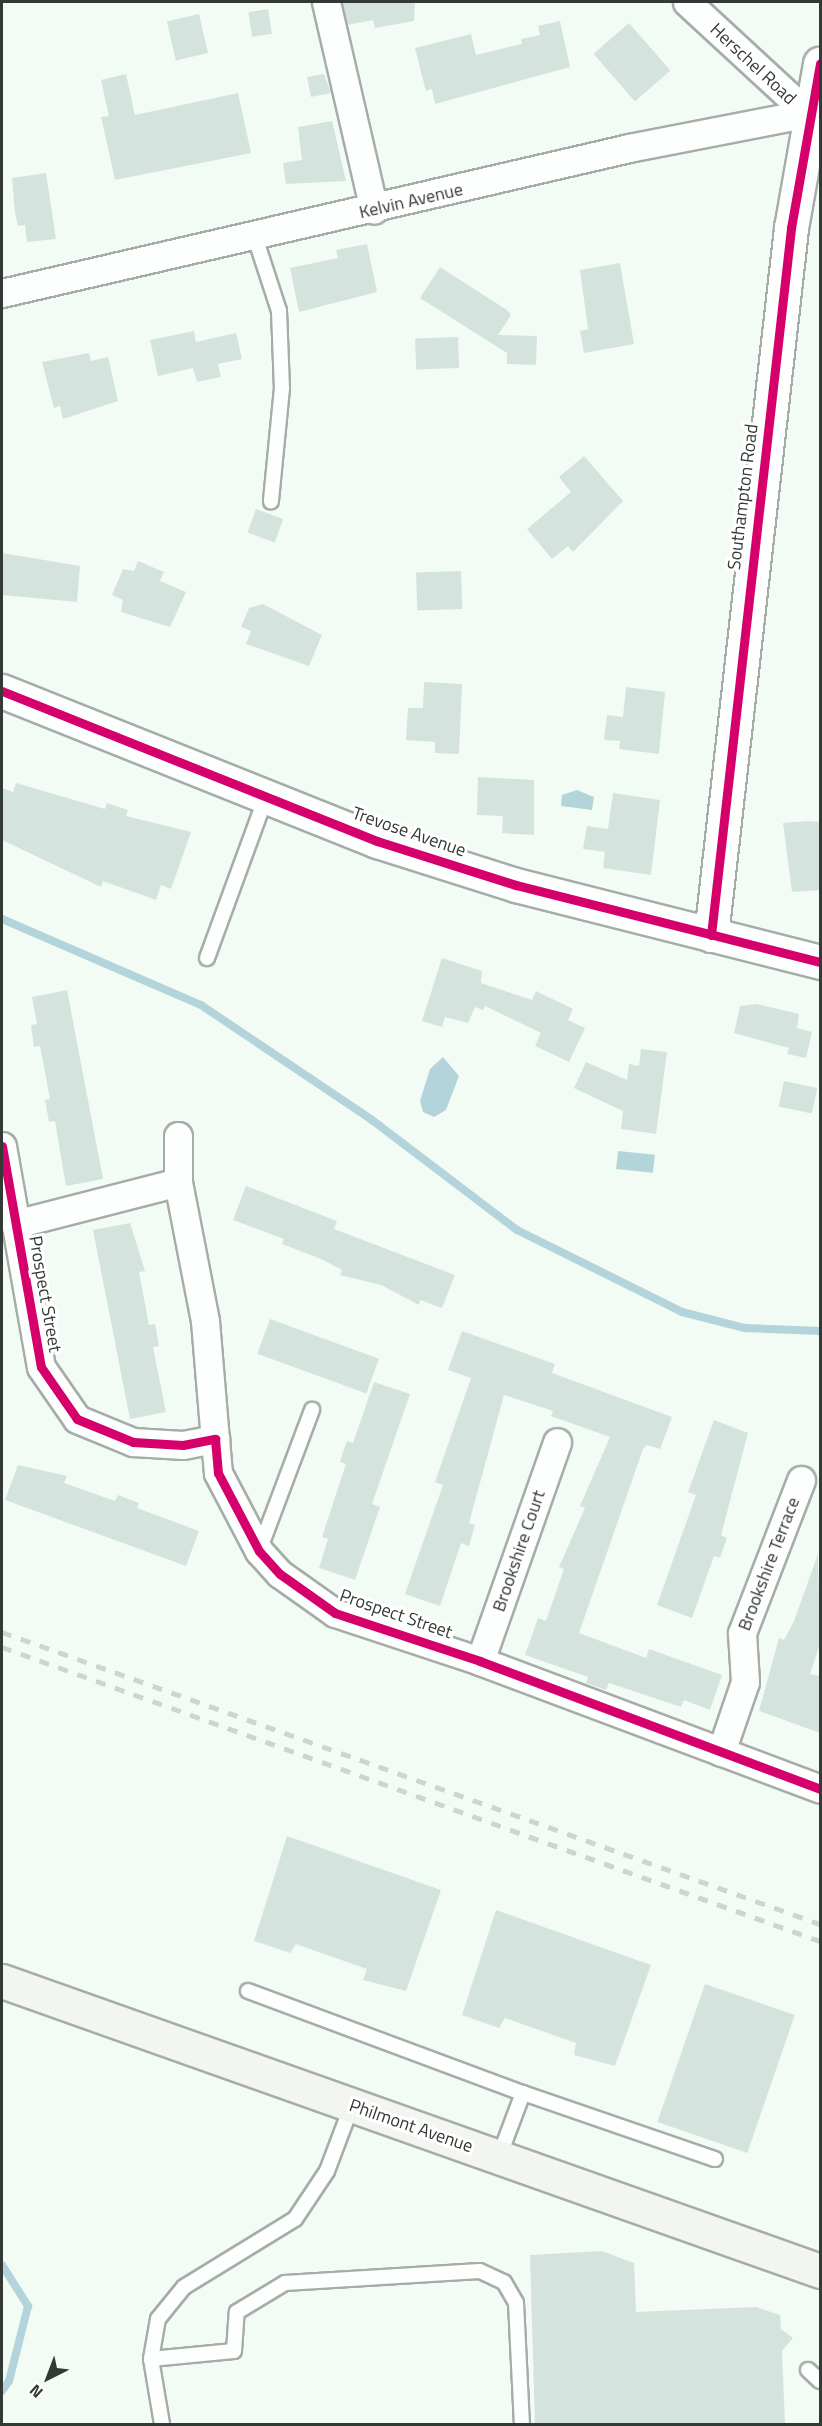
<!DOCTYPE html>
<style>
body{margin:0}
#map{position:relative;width:822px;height:2426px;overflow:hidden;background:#f2fcf5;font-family:"Titillium Web",sans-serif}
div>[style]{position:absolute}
.water>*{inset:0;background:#b3d4da;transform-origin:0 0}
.stream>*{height:8px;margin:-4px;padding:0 4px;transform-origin:4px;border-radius:4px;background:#b3d4da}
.building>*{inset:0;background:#d5e3de;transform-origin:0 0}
.roads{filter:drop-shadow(2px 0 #a6ada8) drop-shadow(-2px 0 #a6ada8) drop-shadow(0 2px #a6ada8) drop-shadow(0 -2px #a6ada8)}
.service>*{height:14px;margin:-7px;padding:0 7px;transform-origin:7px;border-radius:7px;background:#fdfffe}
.minor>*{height:27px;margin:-13.5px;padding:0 13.5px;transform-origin:13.5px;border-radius:13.5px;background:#fdfffe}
.tertiary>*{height:33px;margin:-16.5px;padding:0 16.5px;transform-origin:16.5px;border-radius:16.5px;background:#fdfffe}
.secondary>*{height:33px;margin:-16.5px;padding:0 16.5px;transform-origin:16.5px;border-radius:16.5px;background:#f3f5f1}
.rail>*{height:4.5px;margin-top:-2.25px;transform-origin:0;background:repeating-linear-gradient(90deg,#d0d3d1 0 10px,transparent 0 20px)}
.cycleway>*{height:9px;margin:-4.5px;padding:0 4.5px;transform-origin:4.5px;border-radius:4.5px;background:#d6006c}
span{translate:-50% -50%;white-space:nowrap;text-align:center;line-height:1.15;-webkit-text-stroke:6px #fff;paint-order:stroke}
.street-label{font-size:18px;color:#333a35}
.frame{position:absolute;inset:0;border:3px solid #333a35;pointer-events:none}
.north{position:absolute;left:18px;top:2348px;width:60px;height:60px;-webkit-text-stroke:4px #fff;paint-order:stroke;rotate:222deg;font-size:16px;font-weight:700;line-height:24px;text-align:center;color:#333a35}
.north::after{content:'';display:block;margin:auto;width:21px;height:27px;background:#333a35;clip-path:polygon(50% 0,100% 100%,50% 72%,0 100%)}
</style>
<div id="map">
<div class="water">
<div style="clip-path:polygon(577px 790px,594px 797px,592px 810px,561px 806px,562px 795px)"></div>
<div style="clip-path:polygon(443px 1057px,459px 1076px,446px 1110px,434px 1117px,423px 1112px,420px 1101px,430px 1069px)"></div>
<div style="left:618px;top:1151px;width:37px;height:18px;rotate:6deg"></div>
</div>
<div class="stream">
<div style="left:2px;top:919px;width:217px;rotate:23.4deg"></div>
<div style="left:201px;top:1005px;width:206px;rotate:33.9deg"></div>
<div style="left:372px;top:1120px;width:182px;rotate:37.2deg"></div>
<div style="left:517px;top:1230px;width:184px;rotate:26.4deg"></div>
<div style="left:682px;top:1312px;width:65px;rotate:14.3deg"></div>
<div style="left:745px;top:1328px;width:75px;rotate:2.3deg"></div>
<div style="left:2px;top:2265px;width:49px;rotate:57.6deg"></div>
<div style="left:28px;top:2306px;width:77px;rotate:104.2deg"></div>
<div style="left:9px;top:2381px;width:12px;rotate:125deg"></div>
</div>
<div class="building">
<div style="clip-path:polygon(342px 2px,415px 2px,414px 21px,375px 28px,373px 20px,347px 25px)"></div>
<div style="left:268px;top:9px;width:25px;height:20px;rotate:81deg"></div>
<div style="left:199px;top:14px;width:40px;height:33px;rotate:77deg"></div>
<div style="clip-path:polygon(560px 21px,570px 67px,435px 104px,432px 89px,426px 91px,415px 48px,471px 34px,476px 55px,522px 44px,521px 39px,540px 35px,538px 26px)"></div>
<div style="left:629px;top:23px;width:63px;height:47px;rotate:49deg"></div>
<div style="clip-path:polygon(126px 74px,135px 115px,238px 93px,251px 153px,115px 180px,101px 117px,109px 116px,101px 80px)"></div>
<div style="clip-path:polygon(324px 74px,331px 93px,311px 97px,307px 77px)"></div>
<div style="clip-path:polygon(332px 121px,346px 181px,286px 184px,283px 163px,302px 160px,298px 127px)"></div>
<div style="clip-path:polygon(46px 173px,56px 239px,27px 242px,25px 225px,18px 226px,15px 213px,12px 178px)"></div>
<div style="clip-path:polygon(367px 244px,377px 292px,299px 312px,290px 268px,338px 258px,336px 250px)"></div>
<div style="clip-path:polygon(620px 263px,634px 344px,584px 353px,580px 331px,588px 329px,580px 270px)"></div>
<div style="clip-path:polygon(440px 267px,507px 310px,511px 315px,498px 335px,537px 336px,536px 365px,507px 364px,507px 353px,420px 298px)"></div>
<div style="clip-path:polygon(194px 331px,196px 342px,236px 333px,242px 359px,218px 364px,221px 377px,197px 382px,193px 368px,158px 376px,150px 340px)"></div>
<div style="left:458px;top:337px;width:31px;height:43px;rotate:88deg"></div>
<div style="clip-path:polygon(89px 353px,91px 361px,108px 357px,118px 401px,63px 419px,60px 406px,54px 408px,42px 362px)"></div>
<div style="clip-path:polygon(584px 456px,623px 501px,573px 552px,568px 546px,552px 559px,527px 529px,571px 492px,559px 477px)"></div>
<div style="left:256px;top:509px;width:29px;height:25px;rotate:20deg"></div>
<div style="clip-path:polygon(2px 553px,80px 566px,77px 602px,2px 595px)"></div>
<div style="clip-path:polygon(138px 561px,164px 572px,160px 581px,186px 592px,170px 627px,121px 612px,123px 600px,112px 595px,123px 569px,134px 571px)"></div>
<div style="left:461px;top:571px;width:38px;height:45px;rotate:88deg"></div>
<div style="clip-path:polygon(263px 604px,322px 635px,309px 666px,246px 644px,251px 631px,241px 627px,249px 608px)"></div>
<div style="clip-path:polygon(424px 682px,462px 684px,459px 754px,435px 753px,435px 742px,406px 740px,408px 708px,423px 708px)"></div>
<div style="clip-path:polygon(626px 687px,665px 692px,659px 754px,619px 749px,620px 741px,604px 740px,607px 715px,623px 717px)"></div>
<div style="clip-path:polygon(478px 777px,534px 780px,534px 835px,502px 833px,503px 816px,477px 815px)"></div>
<div style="clip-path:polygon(16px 783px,105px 809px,107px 803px,128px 810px,126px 816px,191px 832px,171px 889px,161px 885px,156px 900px,103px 881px,101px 887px,2px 840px,2px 788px,13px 792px)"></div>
<div style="clip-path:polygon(613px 793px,660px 800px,651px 875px,603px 868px,605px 852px,583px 849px,587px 826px,608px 829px)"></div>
<div style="clip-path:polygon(809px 821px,820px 822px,820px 890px,792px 892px,783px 823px)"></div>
<div style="clip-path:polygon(442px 958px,482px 971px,481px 983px,532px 1000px,536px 991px,573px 1009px,568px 1020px,585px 1028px,569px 1062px,535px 1046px,541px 1033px,485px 1006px,483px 1010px,475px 1007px,468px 1023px,445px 1017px,442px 1027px,422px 1021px)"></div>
<div style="clip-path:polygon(67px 990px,103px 1179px,66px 1186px,55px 1121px,49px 1122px,45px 1100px,50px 1099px,40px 1046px,34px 1047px,31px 1025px,37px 1024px,32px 997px)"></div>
<div style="clip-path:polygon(757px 1004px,799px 1014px,797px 1028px,812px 1032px,806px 1058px,787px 1054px,789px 1048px,734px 1033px,740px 1006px)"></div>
<div style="clip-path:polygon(641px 1049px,667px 1052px,656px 1134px,621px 1129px,623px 1111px,574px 1088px,586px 1062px,627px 1080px,629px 1064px,639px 1066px)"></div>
<div style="left:784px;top:1081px;width:34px;height:26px;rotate:12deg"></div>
<div style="clip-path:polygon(246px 1186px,337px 1221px,334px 1229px,455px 1275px,442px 1308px,420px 1300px,419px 1305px,381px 1285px,340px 1275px,342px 1270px,321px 1259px,282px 1244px,284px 1239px,233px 1220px)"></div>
<div style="clip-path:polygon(130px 1223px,145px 1271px,139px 1272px,149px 1325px,155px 1324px,159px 1346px,153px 1347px,166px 1412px,130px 1419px,93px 1230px)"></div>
<div style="left:270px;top:1319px;width:116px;height:37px;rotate:20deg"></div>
<div style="clip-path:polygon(462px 1331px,555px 1364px,552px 1373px,672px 1417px,660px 1449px,647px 1445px,643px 1449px,579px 1633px,646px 1658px,649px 1649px,722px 1675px,710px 1710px,684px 1700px,681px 1707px,609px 1683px,606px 1690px,586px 1683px,588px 1677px,525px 1655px,538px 1618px,546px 1621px,564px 1569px,559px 1567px,585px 1508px,580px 1506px,610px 1437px,551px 1416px,553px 1411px,504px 1395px,469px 1523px,475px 1525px,469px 1546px,461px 1543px,440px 1606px,405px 1594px,443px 1485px,435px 1482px,471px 1378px,448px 1370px)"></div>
<div style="clip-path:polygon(374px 1382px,410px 1394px,372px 1504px,380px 1507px,355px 1580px,319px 1568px,328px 1539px,322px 1537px,346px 1464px,340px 1462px,343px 1452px,347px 1441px,353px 1443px)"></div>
<div style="clip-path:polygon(714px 1420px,748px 1433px,721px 1535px,727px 1538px,720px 1558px,714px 1556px,692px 1618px,657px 1605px,696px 1495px,688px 1492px)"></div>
<div style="clip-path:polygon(18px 1465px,67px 1476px,64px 1483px,115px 1501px,118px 1495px,139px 1503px,137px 1508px,199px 1531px,186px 1566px,5px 1500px)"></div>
<div style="clip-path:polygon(818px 1554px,820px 1644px,810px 1674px,820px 1676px,820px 1733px,759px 1711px,779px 1638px,784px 1640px,794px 1621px)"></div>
<div style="clip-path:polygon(287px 1836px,441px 1890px,406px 1991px,363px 1980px,367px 1969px,296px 1944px,290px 1953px,254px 1941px)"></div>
<div style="clip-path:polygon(496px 1910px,651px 1965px,615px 2066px,574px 2055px,576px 2043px,505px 2018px,499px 2028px,462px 2015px)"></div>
<div style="left:705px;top:1984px;width:95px;height:146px;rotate:19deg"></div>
<div style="clip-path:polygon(602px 2251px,634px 2263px,636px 2312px,756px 2307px,780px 2315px,781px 2329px,793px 2338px,782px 2351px,785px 2424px,535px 2424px,530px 2255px)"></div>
</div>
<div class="roads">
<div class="service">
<div style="left:254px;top:234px;width:81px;rotate:72deg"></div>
<div style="left:279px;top:311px;width:77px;rotate:87.8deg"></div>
<div style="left:282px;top:388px;width:114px;rotate:95.6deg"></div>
<div style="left:207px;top:958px;width:171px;rotate:-69.9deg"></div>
<div style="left:259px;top:1551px;width:151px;rotate:-69.4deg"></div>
<div style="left:248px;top:1991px;width:293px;rotate:20.4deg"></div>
<div style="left:523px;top:2093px;width:68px;rotate:110.6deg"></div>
<div style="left:523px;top:2093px;width:203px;rotate:19deg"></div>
<div style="left:151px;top:2359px;width:41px;rotate:-80.1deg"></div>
<div style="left:158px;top:2319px;width:41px;rotate:-50.9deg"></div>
<div style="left:184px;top:2287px;width:130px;rotate:-31.5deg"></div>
<div style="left:295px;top:2219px;width:58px;rotate:-56.3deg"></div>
<div style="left:327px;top:2171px;width:71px;rotate:-69.3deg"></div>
<div style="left:808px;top:2370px;width:16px;rotate:43deg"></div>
<div style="left:162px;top:2424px;width:66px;rotate:-99.6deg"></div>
<div style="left:151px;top:2359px;width:83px;rotate:-5.5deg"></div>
<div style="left:234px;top:2351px;width:39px;rotate:-86deg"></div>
<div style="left:237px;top:2312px;width:56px;rotate:-31.1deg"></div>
<div style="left:285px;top:2283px;width:195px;rotate:-3.5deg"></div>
<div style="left:480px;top:2271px;width:26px;rotate:25deg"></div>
<div style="left:504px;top:2282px;width:24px;rotate:60deg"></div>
<div style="left:516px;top:2303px;width:121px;rotate:87.2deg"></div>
</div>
<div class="minor">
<div style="left:326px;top:2px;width:213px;rotate:77deg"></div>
<div style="left:687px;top:2px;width:177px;rotate:42.7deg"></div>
<div style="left:2px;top:293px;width:644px;rotate:-13.02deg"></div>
<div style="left:629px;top:148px;width:195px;rotate:-11deg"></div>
<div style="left:178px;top:1136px;width:46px;rotate:90deg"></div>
<div style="left:178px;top:1182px;width:142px;rotate:79deg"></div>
<div style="left:205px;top:1321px;width:118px;rotate:85.2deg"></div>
<div style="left:2px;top:1146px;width:224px;rotate:80deg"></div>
<div style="left:41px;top:1367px;width:63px;rotate:55.3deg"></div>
<div style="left:77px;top:1419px;width:61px;rotate:22.3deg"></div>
<div style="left:133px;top:1442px;width:50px;rotate:3.4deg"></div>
<div style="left:183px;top:1445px;width:33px;rotate:-11deg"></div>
<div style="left:215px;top:1439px;width:34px;rotate:85deg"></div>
<div style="left:218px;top:1473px;width:88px;rotate:62.3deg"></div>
<div style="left:259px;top:1551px;width:31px;rotate:48deg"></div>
<div style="left:280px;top:1574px;width:67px;rotate:35.3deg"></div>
<div style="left:335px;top:1613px;width:153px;rotate:18.3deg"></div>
<div style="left:480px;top:1661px;width:363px;rotate:20.6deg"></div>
<div style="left:15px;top:1224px;width:168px;rotate:-14.4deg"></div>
<div style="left:480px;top:1661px;width:232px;rotate:-70.6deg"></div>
<div style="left:721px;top:1752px;width:74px;rotate:-71.1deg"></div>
<div style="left:745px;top:1682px;width:49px;rotate:-93.5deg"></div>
<div style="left:742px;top:1633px;width:164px;rotate:-68.9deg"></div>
</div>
<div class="tertiary">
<div style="left:2px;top:691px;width:404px;rotate:21.8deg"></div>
<div style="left:377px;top:841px;width:146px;rotate:17.6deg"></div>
<div style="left:516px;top:885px;width:314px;rotate:14.2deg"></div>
<div style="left:711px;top:935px;width:712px;rotate:-83.54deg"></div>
<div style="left:791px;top:228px;width:167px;rotate:-80deg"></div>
</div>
<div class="secondary">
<div style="left:2px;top:1981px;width:868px;rotate:19.52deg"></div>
</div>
</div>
<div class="rail">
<div style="left:2px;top:1632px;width:869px;rotate:19.64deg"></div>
<div style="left:2px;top:1647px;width:869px;rotate:19.77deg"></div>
</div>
<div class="cycleway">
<div style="left:2px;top:691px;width:404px;rotate:21.8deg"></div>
<div style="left:377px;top:841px;width:146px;rotate:17.6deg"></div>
<div style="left:516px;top:885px;width:314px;rotate:14.2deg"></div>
<div style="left:711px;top:935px;width:712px;rotate:-83.54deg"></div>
<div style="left:791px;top:228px;width:167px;rotate:-80deg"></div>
<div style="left:2px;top:1146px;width:224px;rotate:80deg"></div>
<div style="left:41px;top:1367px;width:63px;rotate:55.3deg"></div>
<div style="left:77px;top:1419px;width:61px;rotate:22.3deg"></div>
<div style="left:133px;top:1442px;width:50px;rotate:3.4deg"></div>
<div style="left:183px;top:1445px;width:33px;rotate:-11deg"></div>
<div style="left:215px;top:1439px;width:34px;rotate:85deg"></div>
<div style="left:218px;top:1473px;width:88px;rotate:62.3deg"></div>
<div style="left:259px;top:1551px;width:31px;rotate:48deg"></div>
<div style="left:280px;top:1574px;width:67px;rotate:35.3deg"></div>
<div style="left:335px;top:1613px;width:153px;rotate:18.3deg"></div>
<div style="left:480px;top:1661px;width:363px;rotate:20.6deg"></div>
</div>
<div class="street-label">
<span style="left:753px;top:64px;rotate:43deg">Herschel Road</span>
<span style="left:411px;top:201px;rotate:-13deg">Kelvin Avenue</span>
<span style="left:743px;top:497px;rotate:-83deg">Southampton Road</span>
<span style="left:409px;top:832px;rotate:19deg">Trevose Avenue</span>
<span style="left:45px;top:1294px;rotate:80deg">Prospect Street</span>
<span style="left:519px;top:1551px;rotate:-71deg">Brookshire Court</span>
<span style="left:769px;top:1564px;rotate:-69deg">Brookshire Terrace</span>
<span style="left:396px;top:1614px;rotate:19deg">Prospect Street</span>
<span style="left:411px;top:2126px;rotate:19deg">Philmont Avenue</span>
</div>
<div class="frame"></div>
<div class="north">N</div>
</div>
